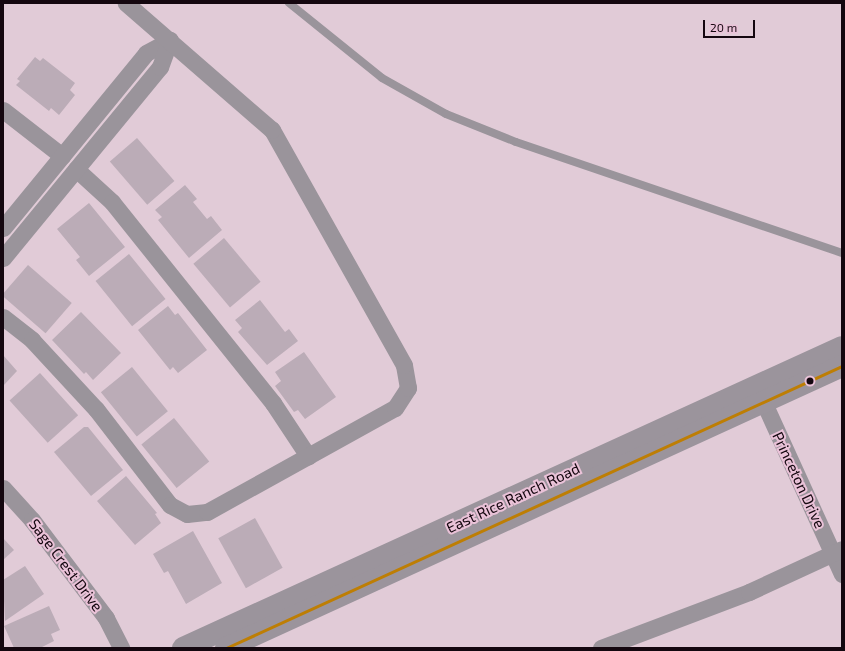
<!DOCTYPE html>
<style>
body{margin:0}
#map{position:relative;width:845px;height:651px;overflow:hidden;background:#e1cbd7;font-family:"Exo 2",sans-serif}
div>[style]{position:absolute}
.building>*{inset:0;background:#bbacb7;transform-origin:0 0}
.lane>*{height:8px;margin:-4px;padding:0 4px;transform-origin:4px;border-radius:4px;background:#9a949b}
.street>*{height:17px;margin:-8.5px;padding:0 8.5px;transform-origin:8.5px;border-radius:8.5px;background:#9a949b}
.secondary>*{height:22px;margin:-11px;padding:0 11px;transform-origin:11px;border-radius:11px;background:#9b949c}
.bus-1>*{height:3px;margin:-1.5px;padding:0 1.5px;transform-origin:1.5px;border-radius:1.5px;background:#be7e04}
.dots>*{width:11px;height:11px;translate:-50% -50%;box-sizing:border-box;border:2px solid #eac2d8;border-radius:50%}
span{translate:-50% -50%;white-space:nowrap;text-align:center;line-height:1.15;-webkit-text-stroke:4px #eac2d8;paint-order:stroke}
.street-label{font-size:15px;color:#14070f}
.frame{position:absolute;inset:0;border:4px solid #14070f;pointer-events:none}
.scale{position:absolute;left:703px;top:20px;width:52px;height:18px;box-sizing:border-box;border:2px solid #14070f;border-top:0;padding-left:5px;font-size:12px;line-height:14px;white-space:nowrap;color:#14070f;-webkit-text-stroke:3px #eac2d8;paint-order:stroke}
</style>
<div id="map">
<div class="building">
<div style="clip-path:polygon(35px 57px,40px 61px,43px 58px,75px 83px,70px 90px,75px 95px,59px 115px,51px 108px,49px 111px,16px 85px,20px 81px,17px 79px)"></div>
<div style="left:137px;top:138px;width:57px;height:36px;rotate:49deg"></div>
<div style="clip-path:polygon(185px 185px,197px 199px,193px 202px,207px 219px,211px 216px,222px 230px,189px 258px,158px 220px,162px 217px,155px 210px)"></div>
<div style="clip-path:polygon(89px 203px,125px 247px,89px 276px,76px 260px,80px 257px,57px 229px)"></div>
<div style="left:224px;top:238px;width:57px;height:40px;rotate:50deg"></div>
<div style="left:129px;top:254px;width:58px;height:43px;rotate:51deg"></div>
<div style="left:28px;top:265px;width:58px;height:40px;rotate:41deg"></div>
<div style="clip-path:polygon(260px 300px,285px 332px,289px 329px,298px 341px,267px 365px,238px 332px,242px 328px,235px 320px)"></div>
<div style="clip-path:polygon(168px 306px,175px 315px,178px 313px,207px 350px,178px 373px,173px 367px,170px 370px,138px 330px)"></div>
<div style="clip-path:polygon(81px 312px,121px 353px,93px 380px,86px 372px,84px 374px,52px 340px)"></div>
<div style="clip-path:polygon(304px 352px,336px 397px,305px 419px,298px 410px,294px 412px,275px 386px,281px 381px,275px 372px)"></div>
<div style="clip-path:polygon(3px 355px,17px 371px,3px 386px)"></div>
<div style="left:132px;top:367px;width:57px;height:40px;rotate:51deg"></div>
<div style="left:40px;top:373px;width:57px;height:41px;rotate:48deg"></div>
<div style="left:174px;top:418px;width:56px;height:42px;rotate:51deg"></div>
<div style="clip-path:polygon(84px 427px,88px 427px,123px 470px,91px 496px,54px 452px)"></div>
<div style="clip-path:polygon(126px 476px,157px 513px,155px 514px,161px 523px,135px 545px,97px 501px)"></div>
<div style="left:255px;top:518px;width:57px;height:42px;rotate:61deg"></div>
<div style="clip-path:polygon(193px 531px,222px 583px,186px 604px,168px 571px,164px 573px,153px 554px)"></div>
<div style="clip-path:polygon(3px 538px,14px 550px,3px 560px)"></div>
<div style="clip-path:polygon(25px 566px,44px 594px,5px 621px,3px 580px)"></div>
<div style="clip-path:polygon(49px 606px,60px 630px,51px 634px,54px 641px,40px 648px,14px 648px,4px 626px)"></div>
</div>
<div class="lane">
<div style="left:289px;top:3px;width:119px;rotate:38.9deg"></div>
<div style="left:382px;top:78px;width:73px;rotate:29.4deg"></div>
<div style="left:446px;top:114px;width:75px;rotate:21.8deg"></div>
<div style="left:516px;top:142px;width:344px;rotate:18.8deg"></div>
</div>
<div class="street">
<div style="left:3px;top:110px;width:75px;rotate:37.9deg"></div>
<div style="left:76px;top:169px;width:49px;rotate:42.5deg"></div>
<div style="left:112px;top:202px;width:258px;rotate:51.3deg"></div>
<div style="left:273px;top:403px;width:64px;rotate:56.6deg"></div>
<div style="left:3px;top:228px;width:226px;rotate:-50.7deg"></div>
<div style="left:146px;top:53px;width:27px;rotate:-28deg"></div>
<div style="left:3px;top:258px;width:247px;rotate:-50.6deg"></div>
<div style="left:160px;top:67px;width:29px;rotate:-70deg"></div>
<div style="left:3px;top:317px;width:37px;rotate:38deg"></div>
<div style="left:32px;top:340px;width:94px;rotate:47.2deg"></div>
<div style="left:96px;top:409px;width:121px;rotate:52.4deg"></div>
<div style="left:170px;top:505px;width:19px;rotate:28deg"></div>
<div style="left:187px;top:514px;width:20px;rotate:-6deg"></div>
<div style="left:207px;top:512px;width:215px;rotate:-29deg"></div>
<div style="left:395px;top:408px;width:24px;rotate:-57deg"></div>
<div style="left:408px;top:388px;width:23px;rotate:-100deg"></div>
<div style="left:404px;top:365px;width:270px;rotate:-119.3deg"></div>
<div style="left:272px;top:130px;width:194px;rotate:-139deg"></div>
<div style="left:759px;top:392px;width:200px;rotate:65.5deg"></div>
<div style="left:3px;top:488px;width:43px;rotate:47.8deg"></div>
<div style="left:32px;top:520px;width:123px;rotate:52.9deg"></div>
<div style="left:106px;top:618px;width:34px;rotate:63deg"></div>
<div style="left:601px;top:648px;width:158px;rotate:-20.7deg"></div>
<div style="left:749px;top:592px;width:102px;rotate:-24.8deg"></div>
</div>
<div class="secondary">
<div style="left:183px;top:648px;width:724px;rotate:-24.55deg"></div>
<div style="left:226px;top:648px;width:677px;rotate:-24.6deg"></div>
</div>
<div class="bus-1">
<div style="left:226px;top:648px;width:677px;rotate:-24.6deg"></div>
</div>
<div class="dots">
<div style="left:810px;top:381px;background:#14070f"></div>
</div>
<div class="street-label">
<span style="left:799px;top:480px;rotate:65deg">Princeton Drive</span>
<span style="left:513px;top:498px;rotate:-25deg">East Rice Ranch Road</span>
<span style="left:66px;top:565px;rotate:53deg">Sage Crest Drive</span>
</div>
<div class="frame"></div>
<div class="scale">20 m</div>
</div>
